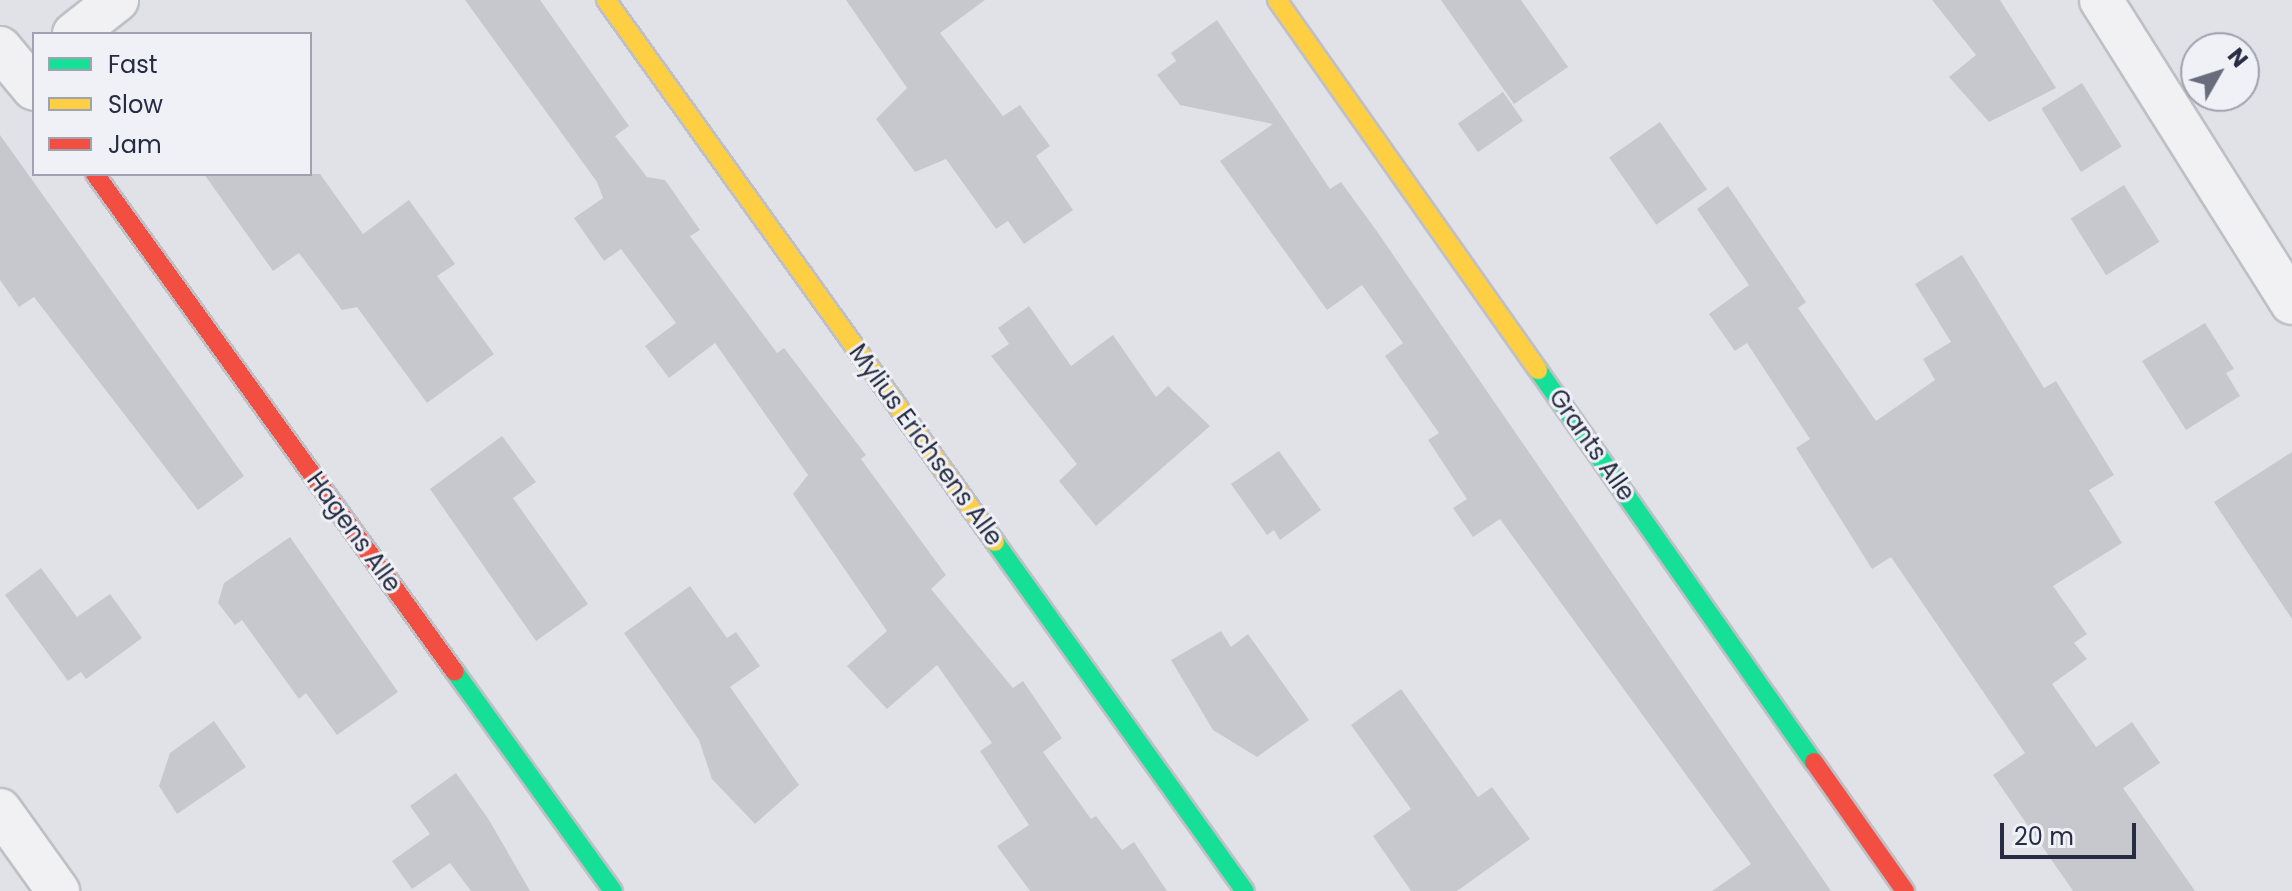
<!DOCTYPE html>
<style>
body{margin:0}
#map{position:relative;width:2292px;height:891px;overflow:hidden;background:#e1e2e7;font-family:Poppins,sans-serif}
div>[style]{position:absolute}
.building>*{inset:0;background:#c7c8ce;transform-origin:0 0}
.roads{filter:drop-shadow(2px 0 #bfc0c5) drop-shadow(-2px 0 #bfc0c5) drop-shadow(0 2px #bfc0c5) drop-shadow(0 -2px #bfc0c5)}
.street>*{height:42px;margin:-21px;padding:0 21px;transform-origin:21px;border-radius:21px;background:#f1f1f3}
.fast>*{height:18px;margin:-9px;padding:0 9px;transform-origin:9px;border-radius:9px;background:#16e098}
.slow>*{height:18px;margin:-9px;padding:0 9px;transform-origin:9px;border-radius:9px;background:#ffcf43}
.jam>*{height:18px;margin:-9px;padding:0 9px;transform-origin:9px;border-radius:9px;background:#f24e42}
span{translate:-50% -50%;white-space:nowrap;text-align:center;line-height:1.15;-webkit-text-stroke:6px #eff1f7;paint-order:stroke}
.street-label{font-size:24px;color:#272c42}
.legend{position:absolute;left:32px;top:32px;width:280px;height:144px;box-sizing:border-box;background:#eff1f7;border:2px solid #9fa2af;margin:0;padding:10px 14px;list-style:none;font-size:24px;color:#272c42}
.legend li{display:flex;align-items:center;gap:16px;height:40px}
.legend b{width:40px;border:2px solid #9fa2af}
.north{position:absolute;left:2180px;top:32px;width:80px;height:80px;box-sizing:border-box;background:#eff1f7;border:2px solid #9fa2af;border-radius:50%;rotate:51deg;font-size:22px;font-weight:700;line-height:32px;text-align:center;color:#272c42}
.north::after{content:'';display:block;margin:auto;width:28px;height:36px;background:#686c7c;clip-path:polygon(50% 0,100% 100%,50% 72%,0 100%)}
.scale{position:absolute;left:2000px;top:823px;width:136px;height:36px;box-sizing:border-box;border:4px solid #272c42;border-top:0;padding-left:10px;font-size:24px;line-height:28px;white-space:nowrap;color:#272c42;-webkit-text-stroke:6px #eff1f7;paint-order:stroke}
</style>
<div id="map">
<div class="building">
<div style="clip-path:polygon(465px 0,540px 0,629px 126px,615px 136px,647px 177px,665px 180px,700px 230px,690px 236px,777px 353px,784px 348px,866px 455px,861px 459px,946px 575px,931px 589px,1013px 688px,1023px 681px,1062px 738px,1043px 752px,1091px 819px,1096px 816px,1122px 850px,1134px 842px,1167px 891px,1030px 891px,997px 846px,1029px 825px,980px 751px,992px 743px,937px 665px,887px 709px,847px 666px,887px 631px,793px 494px,808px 475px,715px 343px,669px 378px,645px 346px,676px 323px,621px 249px,604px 261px,574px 218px,603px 198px,597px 182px)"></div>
<div style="clip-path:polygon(846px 0,985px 0,940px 33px,1003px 116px,1020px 105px,1050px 146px,1036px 156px,1073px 210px,1024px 244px,1008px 221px,996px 229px,946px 159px,915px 172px,876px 119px,907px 88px)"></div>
<div style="clip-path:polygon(1441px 0,1521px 0,1568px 67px,1514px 104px)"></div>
<div style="clip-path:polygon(1932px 0,2000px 0,2056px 88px,1989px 122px,1949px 77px,1976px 55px)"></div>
<div style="clip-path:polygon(1217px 20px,1330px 189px,1341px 182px,1376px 230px,1831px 891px,1712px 891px,1751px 864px,1500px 519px,1473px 537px,1453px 508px,1467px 499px,1428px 440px,1439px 433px,1385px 356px,1403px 343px,1362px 285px,1327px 310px,1220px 161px,1273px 124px,1180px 105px,1157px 75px,1176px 61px,1171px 53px)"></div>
<div style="left:2082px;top:83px;width:75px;height:48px;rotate:58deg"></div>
<div style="left:1503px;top:92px;width:35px;height:55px;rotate:55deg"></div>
<div style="left:1660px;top:122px;width:82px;height:62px;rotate:55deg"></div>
<div style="clip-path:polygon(0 135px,244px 476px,198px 510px,34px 297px,19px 307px,0 280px)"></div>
<div style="clip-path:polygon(204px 174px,320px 174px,363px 234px,409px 200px,455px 264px,437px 276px,494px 354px,427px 403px,357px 307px,342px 310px,299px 253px,273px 271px)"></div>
<div style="left:2124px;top:185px;width:67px;height:63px;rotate:58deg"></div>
<div style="clip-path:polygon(1728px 186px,1806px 302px,1798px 308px,1876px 421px,1935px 380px,1923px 359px,1951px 342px,1915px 284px,1962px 255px,2044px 388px,2056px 381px,2114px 475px,2089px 490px,2122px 543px,2053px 586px,2087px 634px,2074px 643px,2087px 659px,2052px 684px,2096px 747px,2132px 722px,2160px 763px,2123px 788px,2195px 891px,2073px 891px,1993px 775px,2025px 753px,1891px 557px,1872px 569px,1796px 448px,1810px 439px,1747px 343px,1735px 351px,1709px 314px,1749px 285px,1697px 209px)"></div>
<div style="clip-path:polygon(1029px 306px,1071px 366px,1113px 335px,1156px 397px,1168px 386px,1210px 426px,1096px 526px,1059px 481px,1077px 464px,991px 356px,1009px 344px,998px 328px)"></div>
<div style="clip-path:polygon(2205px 323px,2234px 369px,2226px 373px,2240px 396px,2186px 430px,2142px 361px)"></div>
<div style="clip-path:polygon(502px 436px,536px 482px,513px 498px,588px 604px,536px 641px,430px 489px)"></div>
<div style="clip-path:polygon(1279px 451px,1321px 510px,1280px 540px,1274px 530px,1267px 535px,1231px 484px)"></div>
<div style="clip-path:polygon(2292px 452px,2292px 619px,2214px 502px)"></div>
<div style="clip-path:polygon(290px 537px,398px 692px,337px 735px,306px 693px,299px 699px,242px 620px,235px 625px,218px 603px,224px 583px)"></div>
<div style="clip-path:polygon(41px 568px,77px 617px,110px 594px,142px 638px,86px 679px,81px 672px,68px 681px,5px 595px)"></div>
<div style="clip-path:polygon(690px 586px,727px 638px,736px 632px,760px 666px,730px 687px,799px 785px,755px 824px,712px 779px,699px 740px,624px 633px)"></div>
<div style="clip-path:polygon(1221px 631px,1231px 647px,1248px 634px,1309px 720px,1257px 757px,1213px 730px,1171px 660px)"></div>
<div style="clip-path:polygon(1401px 689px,1478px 797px,1492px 787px,1530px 839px,1457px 891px,1411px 891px,1373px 836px,1411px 809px,1351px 725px)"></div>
<div style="clip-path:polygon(214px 721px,246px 767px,177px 814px,159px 786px,170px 753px)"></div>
<div style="clip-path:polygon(456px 773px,489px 820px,530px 891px,471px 891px,450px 863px,412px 889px,392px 861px,430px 834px,410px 806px)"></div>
</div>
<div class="roads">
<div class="street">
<div style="left:2101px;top:0;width:358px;rotate:57.8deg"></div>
<div style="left:74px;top:34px;width:55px;rotate:-38.3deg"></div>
<div style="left:0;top:48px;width:53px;rotate:50.3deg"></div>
<div style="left:0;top:810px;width:100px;rotate:54.4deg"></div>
</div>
<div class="fast">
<div style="left:1538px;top:370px;width:479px;rotate:54.9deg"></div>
<div style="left:995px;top:542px;width:429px;rotate:54.4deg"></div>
<div style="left:455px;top:672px;width:270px;rotate:54.2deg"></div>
</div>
<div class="slow">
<div style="left:606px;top:0;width:667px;rotate:54.33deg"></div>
<div style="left:1277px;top:0;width:453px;rotate:54.8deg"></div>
</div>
<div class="jam">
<div style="left:95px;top:174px;width:614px;rotate:54.14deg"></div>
<div style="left:1814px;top:762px;width:158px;rotate:54.8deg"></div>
</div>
</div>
<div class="street-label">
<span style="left:926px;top:445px;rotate:54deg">Mylius Erichsens Alle</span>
<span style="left:1592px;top:445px;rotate:55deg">Grants Alle</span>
<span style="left:354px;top:532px;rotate:54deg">Hagens Alle</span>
</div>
<ul class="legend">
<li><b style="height:10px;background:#16e098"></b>Fast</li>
<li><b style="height:10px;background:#ffcf43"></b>Slow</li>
<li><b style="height:10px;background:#f24e42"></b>Jam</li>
</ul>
<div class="north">N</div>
<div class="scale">20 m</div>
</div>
